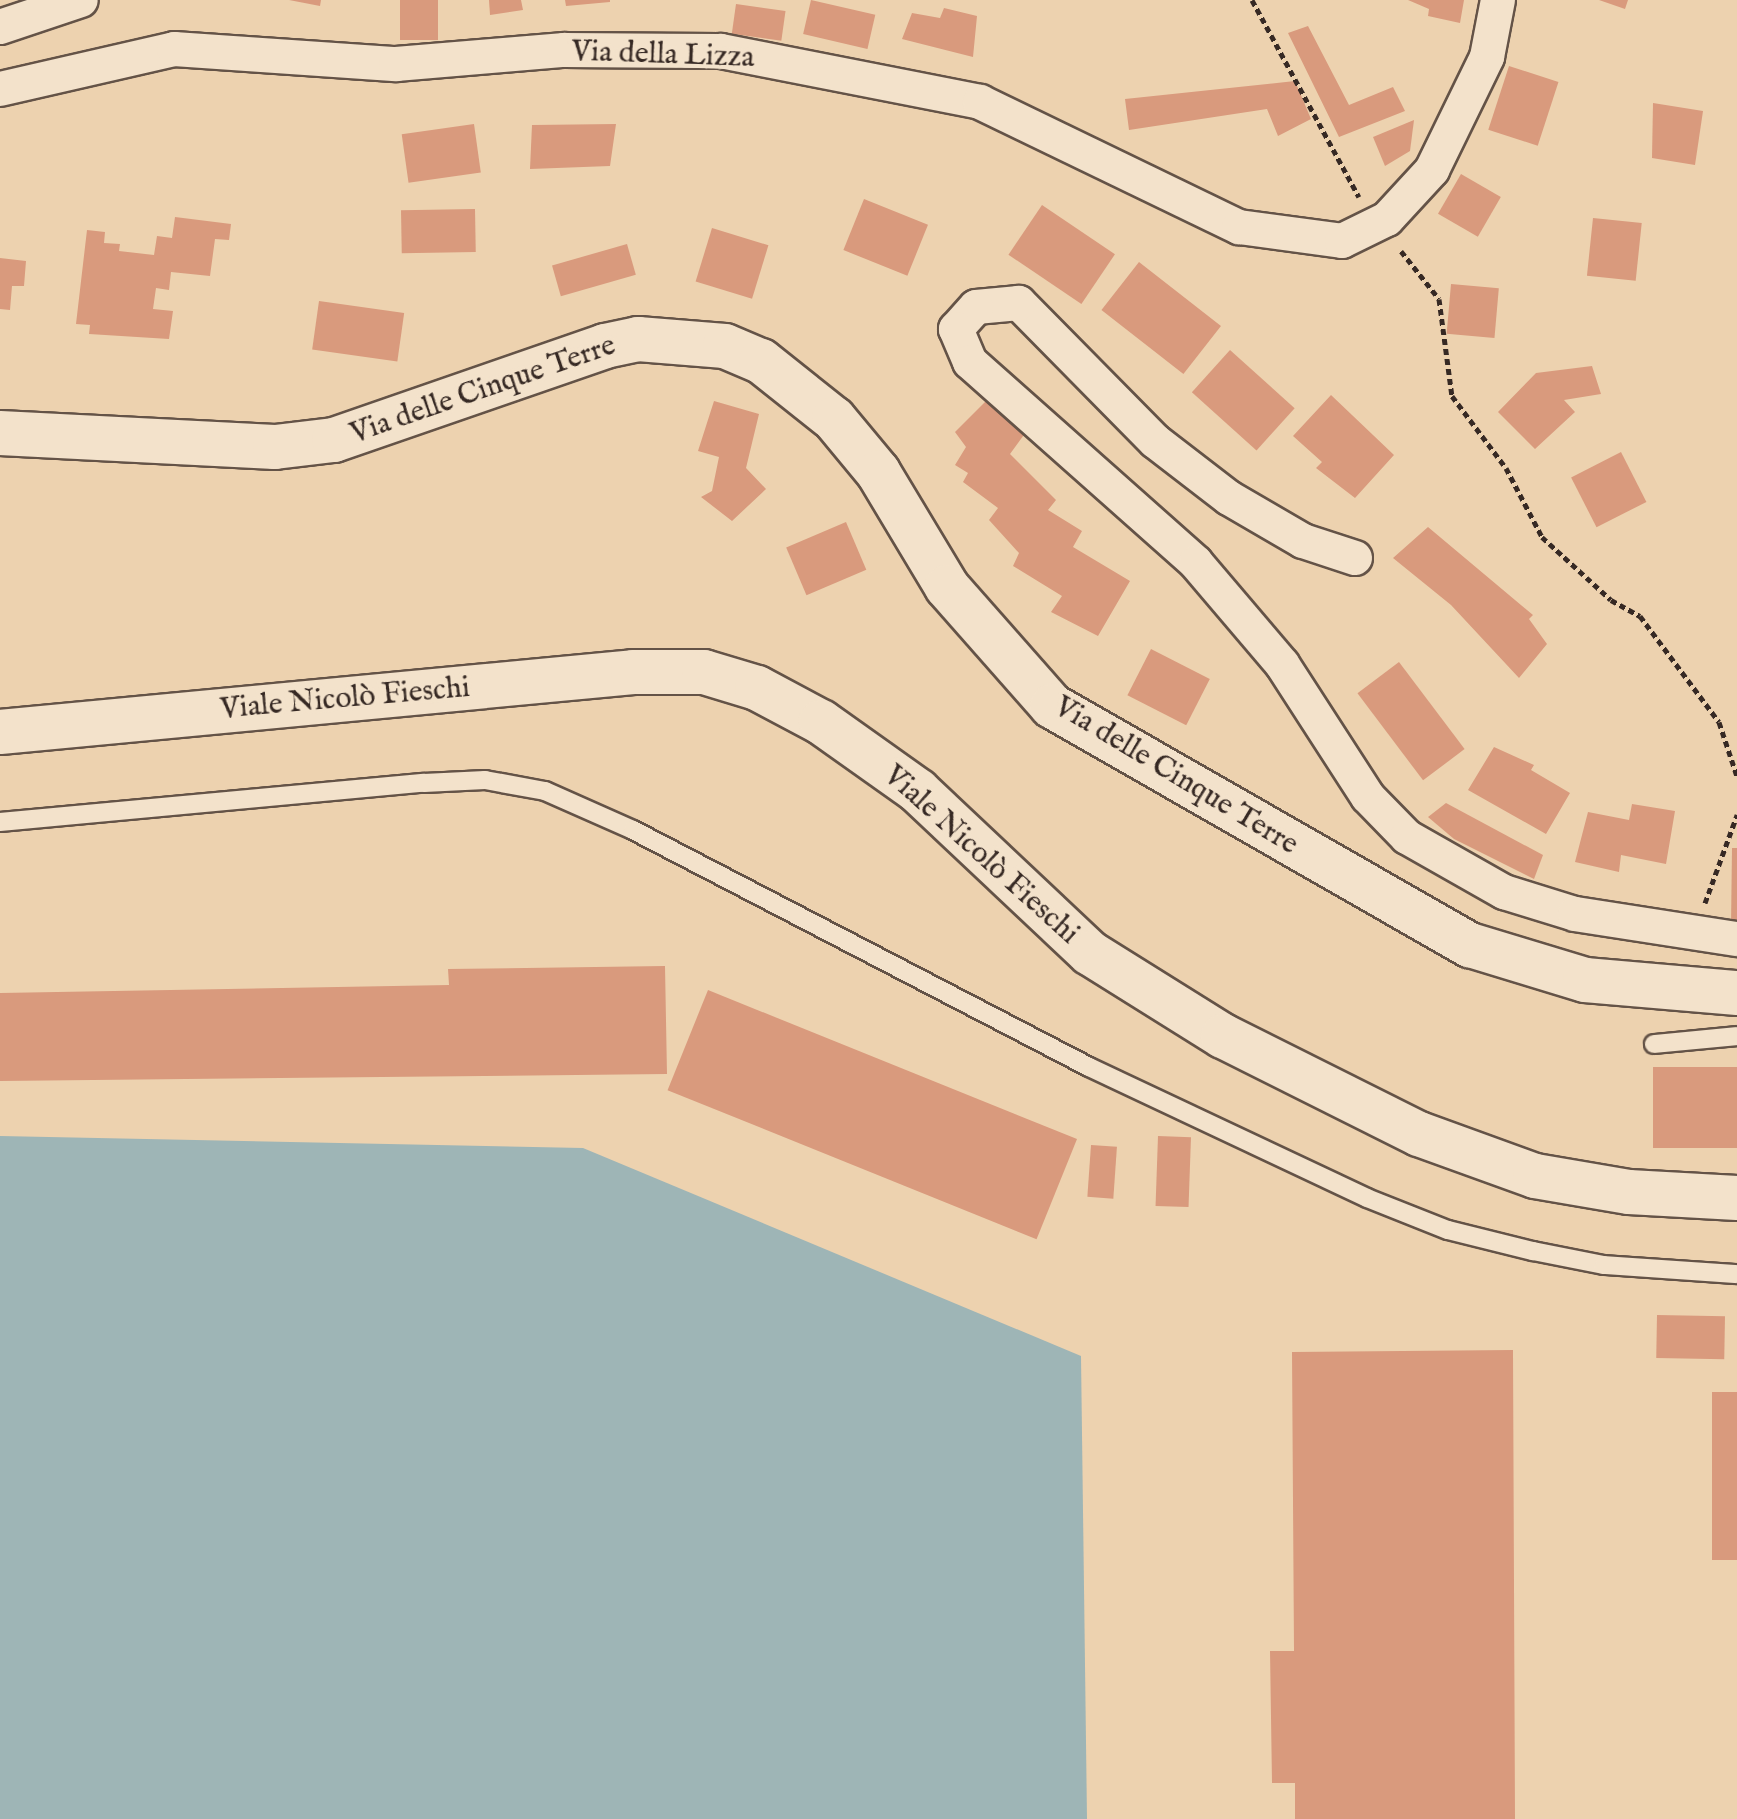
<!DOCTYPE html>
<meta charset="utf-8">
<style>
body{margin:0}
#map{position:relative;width:1737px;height:1819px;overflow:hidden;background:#edd2af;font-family:"IM FELL English",serif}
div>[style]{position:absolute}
.water>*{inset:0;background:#9eb5b6}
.building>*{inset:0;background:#d99a7d;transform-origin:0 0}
.path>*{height:5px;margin-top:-2.5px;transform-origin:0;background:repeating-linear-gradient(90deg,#362924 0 6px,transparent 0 10px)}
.roads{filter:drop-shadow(2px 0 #645347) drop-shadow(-2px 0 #645347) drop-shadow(0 2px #645347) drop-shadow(0 -2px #645347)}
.service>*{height:18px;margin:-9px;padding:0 9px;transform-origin:9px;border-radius:9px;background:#f3e2cb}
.minor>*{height:34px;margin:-17px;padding:0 17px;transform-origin:17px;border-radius:17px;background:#f3e2cb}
.secondary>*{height:44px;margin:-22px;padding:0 22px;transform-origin:22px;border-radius:22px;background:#f3e2cb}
span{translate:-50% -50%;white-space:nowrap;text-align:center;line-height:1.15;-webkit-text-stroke:8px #f3e2cb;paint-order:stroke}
.street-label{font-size:30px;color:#362924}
</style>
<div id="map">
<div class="water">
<div style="clip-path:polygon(0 1136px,583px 1148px,1081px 1356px,1087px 1819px,0 1819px)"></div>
</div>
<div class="building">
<div style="clip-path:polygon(289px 0,321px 0,320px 6px)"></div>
<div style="left:400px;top:0;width:38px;height:40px"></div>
<div style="clip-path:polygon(489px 0,521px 0,523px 10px,490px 15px)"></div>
<div style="clip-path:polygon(565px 0,610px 0,610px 2px,566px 6px)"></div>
<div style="left:811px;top:0;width:66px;height:35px;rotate:13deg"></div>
<div style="clip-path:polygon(1408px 0,1464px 0,1460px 23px,1428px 16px,1429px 9px)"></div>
<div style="clip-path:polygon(1599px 0,1628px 0,1625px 9px)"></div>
<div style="left:736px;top:4px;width:50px;height:30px;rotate:8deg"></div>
<div style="clip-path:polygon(944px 8px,977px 16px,973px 57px,902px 39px,912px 13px,940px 18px)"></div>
<div style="clip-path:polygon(1308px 26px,1349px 105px,1393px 87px,1405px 111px,1339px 137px,1288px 33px)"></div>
<div style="left:1509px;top:66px;width:52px;height:67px;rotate:18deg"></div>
<div style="clip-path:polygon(1295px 81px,1311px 119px,1278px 136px,1267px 109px,1129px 130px,1125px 99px)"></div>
<div style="clip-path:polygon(1653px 103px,1703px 111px,1695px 165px,1652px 158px)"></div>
<div style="clip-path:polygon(1414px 120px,1410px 151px,1385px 166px,1373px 137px)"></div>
<div style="left:474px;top:124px;width:49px;height:73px;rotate:82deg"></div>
<div style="clip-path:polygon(616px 124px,610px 166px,530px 169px,532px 125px)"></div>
<div style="left:1461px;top:174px;width:46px;height:46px;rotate:30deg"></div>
<div style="left:864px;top:199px;width:69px;height:55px;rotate:22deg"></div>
<div style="left:1042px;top:205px;width:88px;height:60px;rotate:34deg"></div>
<div style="left:475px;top:209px;width:43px;height:74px;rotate:89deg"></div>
<div style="clip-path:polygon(175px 217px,231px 224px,229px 240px,215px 239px,210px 276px,171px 272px,169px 290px,156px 288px,153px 309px,173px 311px,169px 339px,89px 334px,90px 325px,76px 324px,87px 230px,105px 232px,104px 243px,120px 244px,119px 251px,154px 255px,157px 236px,172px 238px)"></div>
<div style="left:1593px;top:218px;width:49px;height:58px;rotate:6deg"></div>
<div style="left:712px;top:228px;width:59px;height:56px;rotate:17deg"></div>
<div style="left:627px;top:244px;width:32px;height:78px;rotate:74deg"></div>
<div style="clip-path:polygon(0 258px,26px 261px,24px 286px,12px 286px,10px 310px,0 309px)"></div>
<div style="left:1139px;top:262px;width:104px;height:61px;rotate:38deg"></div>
<div style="left:1451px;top:284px;width:48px;height:50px;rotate:5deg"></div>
<div style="left:319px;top:301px;width:86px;height:49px;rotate:8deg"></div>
<div style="left:1230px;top:350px;width:87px;height:57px;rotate:42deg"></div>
<div style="clip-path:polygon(1592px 366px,1601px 394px,1564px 400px,1575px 412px,1535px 449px,1498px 412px,1536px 373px)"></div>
<div style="clip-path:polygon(1331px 395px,1394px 455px,1355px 498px,1316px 468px,1322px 462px,1293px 436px)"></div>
<div style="clip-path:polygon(988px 399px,1026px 432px,1010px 454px,1056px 500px,1048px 510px,1082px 531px,1073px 547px,1130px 581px,1098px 636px,1051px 612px,1062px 596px,1013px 566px,1019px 553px,989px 520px,998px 508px,963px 482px,968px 473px,955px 465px,966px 447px,955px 432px)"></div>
<div style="clip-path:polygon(714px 401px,759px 414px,746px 468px,766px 489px,732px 521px,701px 497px,712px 491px,719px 457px,698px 451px)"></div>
<div style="left:1621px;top:452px;width:56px;height:56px;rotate:63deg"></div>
<div style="left:846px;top:522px;width:52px;height:65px;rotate:67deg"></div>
<div style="clip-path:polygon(1428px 527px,1533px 615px,1529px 619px,1547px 644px,1519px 678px,1451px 605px,1393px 558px)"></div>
<div style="left:1151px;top:649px;width:66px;height:52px;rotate:27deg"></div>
<div style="left:1399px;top:662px;width:109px;height:52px;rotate:53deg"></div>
<div style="clip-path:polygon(1494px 747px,1534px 765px,1531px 770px,1570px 793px,1546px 834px,1468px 790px)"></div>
<div style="clip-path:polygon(1446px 803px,1543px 855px,1534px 879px,1454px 839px,1428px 817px)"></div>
<div style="clip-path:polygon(1632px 804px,1675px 811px,1666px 864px,1621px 855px,1619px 872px,1575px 862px,1588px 812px,1629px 820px)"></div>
<div style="clip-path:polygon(1732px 848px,1737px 848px,1737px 926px,1731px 926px)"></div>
<div style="clip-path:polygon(665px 966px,667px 1074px,0 1081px,0 993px,449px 985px,448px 969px)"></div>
<div style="left:708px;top:990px;width:398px;height:108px;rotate:22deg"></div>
<div style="left:1653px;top:1067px;width:84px;height:81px"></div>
<div style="left:1158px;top:1136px;width:33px;height:70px;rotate:2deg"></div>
<div style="left:1091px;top:1145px;width:26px;height:52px;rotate:4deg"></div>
<div style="left:1657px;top:1315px;width:68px;height:43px;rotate:1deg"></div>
<div style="clip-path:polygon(1513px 1350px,1515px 1819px,1295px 1819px,1295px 1783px,1272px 1783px,1270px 1651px,1294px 1651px,1292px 1352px)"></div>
<div style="left:1712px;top:1392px;width:25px;height:168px"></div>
</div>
<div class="path">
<div style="left:1252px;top:0;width:224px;rotate:61.5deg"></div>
<div style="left:1401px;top:251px;width:61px;rotate:51.6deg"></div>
<div style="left:1439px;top:299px;width:98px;rotate:82.4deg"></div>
<div style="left:1452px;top:396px;width:90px;rotate:53.1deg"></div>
<div style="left:1506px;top:468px;width:78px;rotate:62.4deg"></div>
<div style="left:1542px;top:537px;width:93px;rotate:42.4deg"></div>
<div style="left:1611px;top:600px;width:33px;rotate:29deg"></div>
<div style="left:1640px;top:616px;width:132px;rotate:53.3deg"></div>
<div style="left:1719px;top:722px;width:57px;rotate:71.6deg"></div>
<div style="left:1705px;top:903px;width:94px;rotate:-70deg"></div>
</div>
<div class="roads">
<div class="service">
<div style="left:0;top:822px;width:426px;rotate:-5.3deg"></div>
<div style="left:424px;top:783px;width:61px;rotate:-2.8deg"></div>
<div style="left:485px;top:780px;width:61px;rotate:10.4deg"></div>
<div style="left:545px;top:791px;width:96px;rotate:23.9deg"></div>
<div style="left:633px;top:830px;width:514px;rotate:27.46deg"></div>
<div style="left:1089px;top:1067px;width:307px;rotate:25.2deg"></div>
<div style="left:1367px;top:1198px;width:87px;rotate:21.6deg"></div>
<div style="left:1448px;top:1230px;width:88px;rotate:13.9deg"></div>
<div style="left:1533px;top:1251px;width:72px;rotate:11.2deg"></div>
<div style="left:1604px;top:1265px;width:133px;rotate:3.9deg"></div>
<div style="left:1654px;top:1044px;width:83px;rotate:-5.5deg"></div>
</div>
<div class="minor">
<div style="left:0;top:27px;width:85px;rotate:-18.4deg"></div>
<div style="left:0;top:89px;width:179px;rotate:-12.9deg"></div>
<div style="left:174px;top:49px;width:223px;rotate:3.9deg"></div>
<div style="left:396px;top:64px;width:169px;rotate:-4.8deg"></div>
<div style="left:564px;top:50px;width:157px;rotate:0.4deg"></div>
<div style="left:721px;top:51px;width:264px;rotate:11.1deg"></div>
<div style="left:980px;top:102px;width:288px;rotate:25.8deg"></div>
<div style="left:1239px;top:227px;width:104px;rotate:7.7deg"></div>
<div style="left:1342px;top:241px;width:50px;rotate:-26.1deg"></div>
<div style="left:1387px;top:219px;width:67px;rotate:-47.4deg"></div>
<div style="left:1432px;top:170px;width:126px;rotate:-64deg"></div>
<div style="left:1487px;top:57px;width:58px;rotate:-79.1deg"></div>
<div style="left:1355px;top:558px;width:55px;rotate:-161.9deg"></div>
<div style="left:1303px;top:541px;width:86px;rotate:-149.8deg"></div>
<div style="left:1229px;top:498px;width:93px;rotate:-142.4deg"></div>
<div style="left:1155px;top:441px;width:194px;rotate:-134.6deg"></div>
<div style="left:1019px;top:303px;width:43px;rotate:174.7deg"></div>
<div style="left:976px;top:307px;width:30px;rotate:132deg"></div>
<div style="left:956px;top:329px;width:36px;rotate:67deg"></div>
<div style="left:970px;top:362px;width:302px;rotate:41.6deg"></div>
<div style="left:1196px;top:563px;width:133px;rotate:49.6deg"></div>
<div style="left:1282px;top:664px;width:158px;rotate:57.1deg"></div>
<div style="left:1368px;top:797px;width:56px;rotate:45.7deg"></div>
<div style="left:1407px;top:837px;width:112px;rotate:29.6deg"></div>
<div style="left:1504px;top:892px;width:74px;rotate:17.2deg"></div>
<div style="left:1575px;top:914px;width:164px;rotate:8.8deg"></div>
</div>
<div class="secondary">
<div style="left:0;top:433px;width:275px;rotate:2.9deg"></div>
<div style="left:275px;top:447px;width:59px;rotate:-6.8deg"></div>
<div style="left:334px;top:440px;width:287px;rotate:-19.1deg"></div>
<div style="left:605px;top:346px;width:34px;rotate:-12deg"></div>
<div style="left:638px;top:339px;width:87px;rotate:4.6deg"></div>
<div style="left:725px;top:346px;width:39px;rotate:23deg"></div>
<div style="left:761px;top:361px;width:93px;rotate:38.5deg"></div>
<div style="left:834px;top:419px;width:69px;rotate:50.3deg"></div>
<div style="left:878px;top:472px;width:134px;rotate:59deg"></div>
<div style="left:947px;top:587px;width:159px;rotate:48.6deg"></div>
<div style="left:1052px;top:706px;width:482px;rotate:29.8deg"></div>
<div style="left:1470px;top:945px;width:120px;rotate:16.9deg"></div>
<div style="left:1585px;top:980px;width:153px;rotate:4.9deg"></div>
<div style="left:0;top:732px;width:636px;rotate:-5.41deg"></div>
<div style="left:633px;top:672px;width:71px"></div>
<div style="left:704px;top:672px;width:55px;rotate:16.8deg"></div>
<div style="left:757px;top:688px;width:72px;rotate:28deg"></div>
<div style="left:821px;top:722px;width:119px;rotate:35.4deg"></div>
<div style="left:918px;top:791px;width:236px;rotate:43.3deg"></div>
<div style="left:1090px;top:953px;width:157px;rotate:32deg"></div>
<div style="left:1223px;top:1036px;width:219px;rotate:26.6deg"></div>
<div style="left:1419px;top:1134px;width:123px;rotate:19.9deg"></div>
<div style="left:1535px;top:1176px;width:95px;rotate:9.7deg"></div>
<div style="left:1629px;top:1192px;width:108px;rotate:3.2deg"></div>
</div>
</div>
<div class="street-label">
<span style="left:663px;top:55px;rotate:2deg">Via della Lizza</span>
<span style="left:483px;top:390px;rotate:-19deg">Via delle Cinque Terre</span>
<span style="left:345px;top:699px;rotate:-5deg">Viale Nicolò Fieschi</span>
<span style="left:1176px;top:776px;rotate:31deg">Via delle Cinque Terre</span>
<span style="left:981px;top:855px;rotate:42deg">Viale Nicolò Fieschi</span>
</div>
</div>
